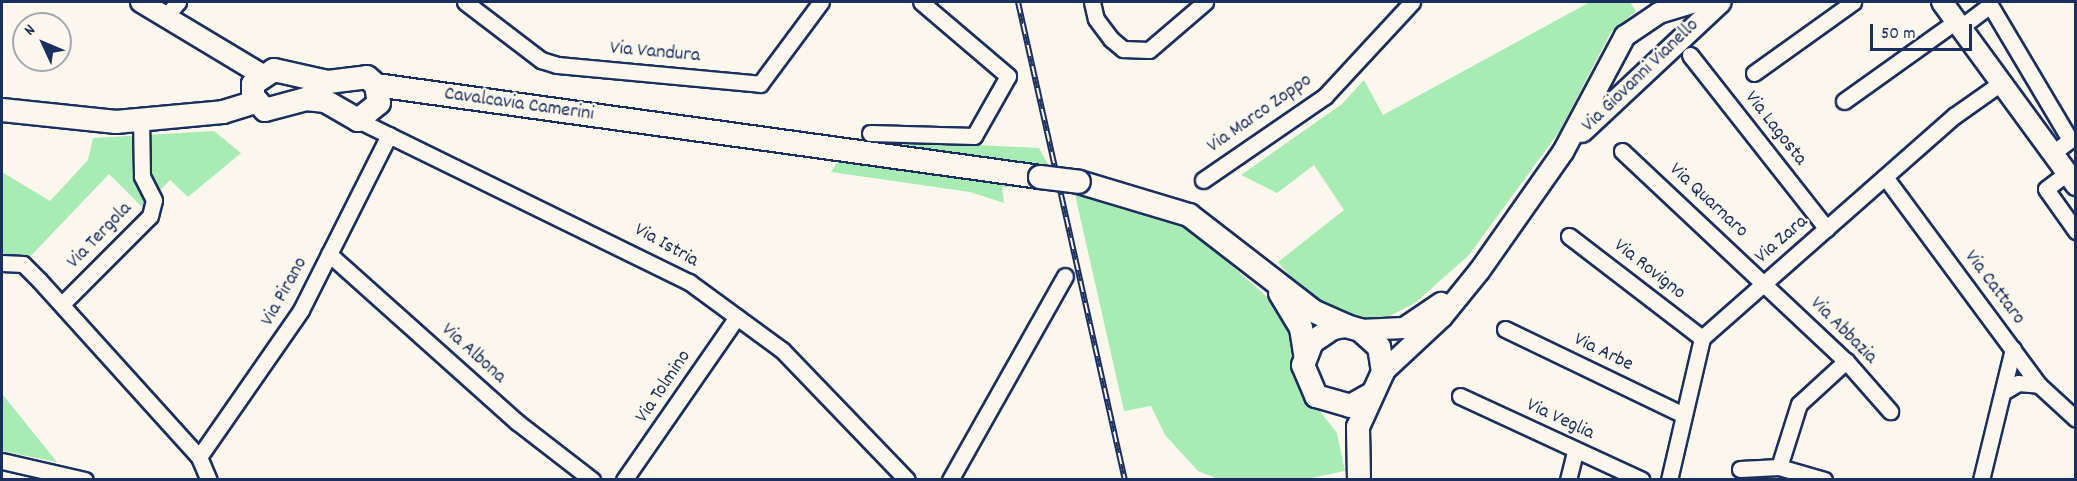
<!DOCTYPE html>
<style>
body{margin:0}
#map{position:relative;width:2077px;height:481px;overflow:hidden;background:#fbf7ec;font-family:Dekko,sans-serif}
div>[style]{position:absolute}
.green>*{inset:0;background:#a8ebb4}
.roads{filter:drop-shadow(2px 0 #1b2f5e) drop-shadow(-2px 0 #1b2f5e) drop-shadow(0 2px #1b2f5e) drop-shadow(0 -2px #1b2f5e)}
.minor>*{height:15px;margin:-7.5px;padding:0 7.5px;transform-origin:7.5px;border-radius:7.5px;background:#fbf7ec}
.tertiary>*{height:20px;margin:-10px;padding:0 10px;transform-origin:10px;border-radius:10px;background:#fbf7ec}
.secondary>*{height:22px;margin:-11px;padding:0 11px;transform-origin:11px;border-radius:11px;background:#fbf7ec}
.rail>*{height:6px;margin-top:-3px;transform-origin:0;background:repeating-linear-gradient(90deg,#fbf7ec 0 11px,#1b2f5e 0 22px);box-sizing:border-box;border-block:2px solid #1b2f5e}
.bridges{filter:drop-shadow(2px 0 #1b2f5e) drop-shadow(-2px 0 #1b2f5e) drop-shadow(0 2px #1b2f5e) drop-shadow(0 -2px #1b2f5e)}
.secondary-bridge>*{height:22px;margin:-11px;padding:0 11px;transform-origin:11px;border-radius:11px;background:#fbf7ec}
span{translate:-50% -50%;white-space:nowrap;text-align:center;line-height:1.15;-webkit-text-stroke:4.5px #fbf7ec;paint-order:stroke}
.street-label{font-size:20px;color:#1b2f5e}
.frame{position:absolute;inset:0;border:3px solid #1b2f5e;pointer-events:none}
.north{position:absolute;left:12px;top:12px;width:60px;height:60px;box-sizing:border-box;background:#fbf7ec;border:2px solid #a1a7b3;border-radius:50%;rotate:314deg;font-size:16px;font-weight:700;line-height:24px;text-align:center;color:#1b2f5e}
.north::after{content:'';display:block;margin:auto;width:21px;height:27px;background:#1b2f5e;clip-path:polygon(50% 0,100% 100%,50% 72%,0 100%)}
.scale{position:absolute;left:1870px;top:24px;width:102px;height:27px;box-sizing:border-box;border:3px solid #1b2f5e;border-top:0;padding-left:8px;font-size:18px;line-height:21px;white-space:nowrap;color:#1b2f5e;-webkit-text-stroke:4px #fbf7ec;paint-order:stroke}
</style>
<div id="map">
<div class="green">
<div style="clip-path:polygon(1590px 2px,1630px 2px,1636px 11px,1611px 32px,1559px 132px,1469px 255px,1415px 303px,1376px 323px,1309px 299px,1278px 262px,1344px 210px,1314px 165px,1277px 193px,1241px 175px,1342px 104px,1364px 80px,1383px 115px)"></div>
<div style="clip-path:polygon(214px 131px,241px 153px,188px 197px,170px 180px,143px 208px,109px 174px,26px 261px,2px 253px,2px 172px,50px 201px,88px 160px,93px 138px)"></div>
<div style="clip-path:polygon(866px 139px,1039px 148px,1049px 166px,1029px 164px)"></div>
<div style="clip-path:polygon(841px 156px,1055px 189px,1002px 187px,1004px 203px,970px 192px,831px 172px)"></div>
<div style="clip-path:polygon(1074px 190px,1192px 230px,1267px 297px,1291px 333px,1295px 379px,1337px 433px,1345px 471px,1306px 479px,1218px 479px,1198px 471px,1165px 435px,1151px 406px,1124px 411px)"></div>
<div style="clip-path:polygon(3px 395px,57px 462px,2px 451px)"></div>
</div>
<div class="roads">
<div class="minor">
<div style="left:465px;top:2px;width:96px;rotate:37.3deg"></div>
<div style="left:541px;top:60px;width:17px;rotate:17deg"></div>
<div style="left:557px;top:65px;width:204px;rotate:5.3deg"></div>
<div style="left:760px;top:84px;width:102px;rotate:-53.4deg"></div>
<div style="left:1092px;top:2px;width:17px;rotate:77deg"></div>
<div style="left:1096px;top:19px;width:25px;rotate:53deg"></div>
<div style="left:1111px;top:39px;width:16px;rotate:40deg"></div>
<div style="left:1123px;top:49px;width:26px;rotate:2deg"></div>
<div style="left:1149px;top:50px;width:74px;rotate:-40.6deg"></div>
<div style="left:165px;top:17px;width:20px;rotate:-49deg"></div>
<div style="left:1961px;top:27px;width:36px;rotate:-37deg"></div>
<div style="left:1990px;top:5px;width:157px;rotate:59.3deg"></div>
<div style="left:2070px;top:140px;width:21px;rotate:143deg"></div>
<div style="left:1690px;top:55px;width:221px;rotate:51.8deg"></div>
<div style="left:1754px;top:73px;width:122px;rotate:-35.6deg"></div>
<div style="left:1844px;top:101px;width:138px;rotate:-35.5deg"></div>
<div style="left:358px;top:120px;width:369px;rotate:26.1deg"></div>
<div style="left:689px;top:282px;width:115px;rotate:36.2deg"></div>
<div style="left:782px;top:350px;width:180px;rotate:46.1deg"></div>
<div style="left:870px;top:133px;width:104px;rotate:1.7deg"></div>
<div style="left:974px;top:136px;width:69px;rotate:-60.5deg"></div>
<div style="left:1008px;top:76px;width:114px;rotate:-139.6deg"></div>
<div style="left:1622px;top:151px;width:307px;rotate:43.2deg"></div>
<div style="left:1846px;top:361px;width:67px;rotate:48.7deg"></div>
<div style="left:2067px;top:173px;width:26px;rotate:143deg"></div>
<div style="left:2046px;top:189px;width:52px;rotate:54.5deg"></div>
<div style="left:1885px;top:177px;width:259px;rotate:53.5deg"></div>
<div style="left:2039px;top:385px;width:50px;rotate:42.6deg"></div>
<div style="left:1203px;top:180px;width:148px;rotate:-34.5deg"></div>
<div style="left:1325px;top:96px;width:128px;rotate:-47.2deg"></div>
<div style="left:1569px;top:236px;width:168px;rotate:37.5deg"></div>
<div style="left:329px;top:254px;width:252px;rotate:41.8deg"></div>
<div style="left:517px;top:422px;width:95px;rotate:37.7deg"></div>
<div style="left:2px;top:263px;width:21px;rotate:3deg"></div>
<div style="left:23px;top:264px;width:23px;rotate:45deg"></div>
<div style="left:39px;top:280px;width:239px;rotate:47.9deg"></div>
<div style="left:199px;top:457px;width:25px;rotate:67deg"></div>
<div style="left:62px;top:304px;width:124px;rotate:-45deg"></div>
<div style="left:150px;top:216px;width:16px;rotate:-76deg"></div>
<div style="left:154px;top:200px;width:27px;rotate:-117deg"></div>
<div style="left:142px;top:176px;width:55px;rotate:-91deg"></div>
<div style="left:1505px;top:329px;width:196px;rotate:25.7deg"></div>
<div style="left:2003px;top:392px;width:17px;rotate:-31deg"></div>
<div style="left:2018px;top:383px;width:21px;rotate:5deg"></div>
<div style="left:1460px;top:396px;width:200px;rotate:24.8deg"></div>
<div style="left:199px;top:457px;width:179px;rotate:-55.2deg"></div>
<div style="left:301px;top:310px;width:196px;rotate:-63.3deg"></div>
<div style="left:2px;top:461px;width:85px;rotate:12.9deg"></div>
<div style="left:1779px;top:467px;width:66px;rotate:-72.4deg"></div>
<div style="left:1799px;top:404px;width:64px;rotate:-42.5deg"></div>
<div style="left:1740px;top:469px;width:39px;rotate:-3deg"></div>
<div style="left:1779px;top:467px;width:47px;rotate:16.1deg"></div>
<div style="left:624px;top:480px;width:198px;rotate:-55.3deg"></div>
<div style="left:950px;top:480px;width:234px;rotate:-60.6deg"></div>
<div style="left:1568px;top:480px;width:30px;rotate:-76deg"></div>
<div style="left:1669px;top:480px;width:146px;rotate:-76.9deg"></div>
<div style="left:1702px;top:338px;width:336px;rotate:-41.4deg"></div>
<div style="left:1954px;top:116px;width:57px;rotate:-35.1deg"></div>
<div style="left:1981px;top:480px;width:135px;rotate:-76.3deg"></div>
</div>
<div class="tertiary">
<div style="left:141px;top:2px;width:140px;rotate:31deg"></div>
<div style="left:1942px;top:2px;width:227px;rotate:53.8deg"></div>
<div style="left:1582px;top:132px;width:190px;rotate:-43.1deg"></div>
<div style="left:1360px;top:330px;width:44px;rotate:-2.6deg"></div>
<div style="left:1404px;top:328px;width:45px;rotate:-34deg"></div>
<div style="left:1383px;top:372px;width:81px;rotate:-43deg"></div>
<div style="left:1442px;top:317px;width:60px;rotate:-51deg"></div>
<div style="left:1480px;top:270px;width:144px;rotate:-54.9deg"></div>
<div style="left:1563px;top:152px;width:132px;rotate:-61.9deg"></div>
<div style="left:1625px;top:36px;width:41px;rotate:-34.1deg"></div>
<div style="left:1659px;top:13px;width:38px;rotate:-17deg"></div>
</div>
<div class="secondary">
<div style="left:274px;top:70px;width:55px;rotate:12.5deg"></div>
<div style="left:328px;top:82px;width:39px;rotate:-7deg"></div>
<div style="left:367px;top:77px;width:12px;rotate:42deg"></div>
<div style="left:376px;top:85px;width:18px;rotate:81deg"></div>
<div style="left:379px;top:103px;width:27px;rotate:141deg"></div>
<div style="left:358px;top:120px;width:38px;rotate:-150deg"></div>
<div style="left:325px;top:101px;width:19px;rotate:-174deg"></div>
<div style="left:306px;top:99px;width:42px;rotate:165deg"></div>
<div style="left:265px;top:110px;width:18px;rotate:-131deg"></div>
<div style="left:253px;top:96px;width:12px;rotate:-90deg"></div>
<div style="left:253px;top:84px;width:25px;rotate:-34deg"></div>
<div style="left:376px;top:85px;width:670px;rotate:7.89deg"></div>
<div style="left:2px;top:110px;width:115px;rotate:6deg"></div>
<div style="left:116px;top:122px;width:107px;rotate:-5.3deg"></div>
<div style="left:223px;top:112px;width:34px;rotate:-17deg"></div>
<div style="left:1079px;top:182px;width:115px;rotate:16.7deg"></div>
<div style="left:1189px;top:215px;width:157px;rotate:37.7deg"></div>
<div style="left:1313px;top:311px;width:36px;rotate:24deg"></div>
<div style="left:1280px;top:293px;width:41px;rotate:59deg"></div>
<div style="left:1301px;top:328px;width:26px;rotate:81deg"></div>
<div style="left:1359px;top:480px;width:53px;rotate:-91.1deg"></div>
<div style="left:1358px;top:427px;width:60px;rotate:-65.6deg"></div>
<div style="left:1383px;top:372px;width:25px;rotate:-99deg"></div>
<div style="left:1379px;top:347px;width:25px;rotate:-138deg"></div>
<div style="left:1360px;top:330px;width:15px;rotate:-164deg"></div>
<div style="left:1346px;top:326px;width:13px;rotate:171deg"></div>
<div style="left:1333px;top:328px;width:25px;rotate:146deg"></div>
<div style="left:1312px;top:342px;width:25px;rotate:111deg"></div>
<div style="left:1303px;top:365px;width:34px;rotate:67deg"></div>
<div style="left:1316px;top:396px;width:35px;rotate:16deg"></div>
<div style="left:1350px;top:406px;width:25px;rotate:-29deg"></div>
</div>
</div>
<div class="rail">
<div style="left:1018px;top:2px;width:490px;rotate:77.4deg"></div>
</div>
<div class="bridges">
<div class="secondary-bridge">
<div style="left:1040px;top:177px;width:39px;rotate:7deg"></div>
</div>
</div>
<div class="street-label">
<span style="left:655px;top:53px;rotate:5deg">Via Vandura</span>
<span style="left:1641px;top:76px;rotate:-44deg">Via Giovanni Vianello</span>
<span style="left:519px;top:105px;rotate:8deg">Cavalcavia Camerini</span>
<span style="left:1260px;top:114px;rotate:-35deg">Via Marco Zoppo</span>
<span style="left:1775px;top:129px;rotate:52deg">Via Lagosta</span>
<span style="left:1708px;top:201px;rotate:43deg">Via Quarnaro</span>
<span style="left:100px;top:236px;rotate:-46deg">Via Tergola</span>
<span style="left:1782px;top:240px;rotate:-41deg">Via Zara</span>
<span style="left:666px;top:246px;rotate:29deg">Via Istria</span>
<span style="left:1649px;top:270px;rotate:38deg">Via Rovigno</span>
<span style="left:1994px;top:288px;rotate:53deg">Via Cattaro</span>
<span style="left:285px;top:292px;rotate:-61deg">Via Pirano</span>
<span style="left:1843px;top:331px;rotate:45deg">Via Abbazia</span>
<span style="left:1603px;top:353px;rotate:26deg">Via Arbe</span>
<span style="left:473px;top:354px;rotate:42deg">Via Albona</span>
<span style="left:664px;top:387px;rotate:-56deg">Via Tolmino</span>
<span style="left:1560px;top:420px;rotate:25deg">Via Veglia</span>
</div>
<div class="frame"></div>
<div class="north">N</div>
<div class="scale">50 m</div>
</div>
